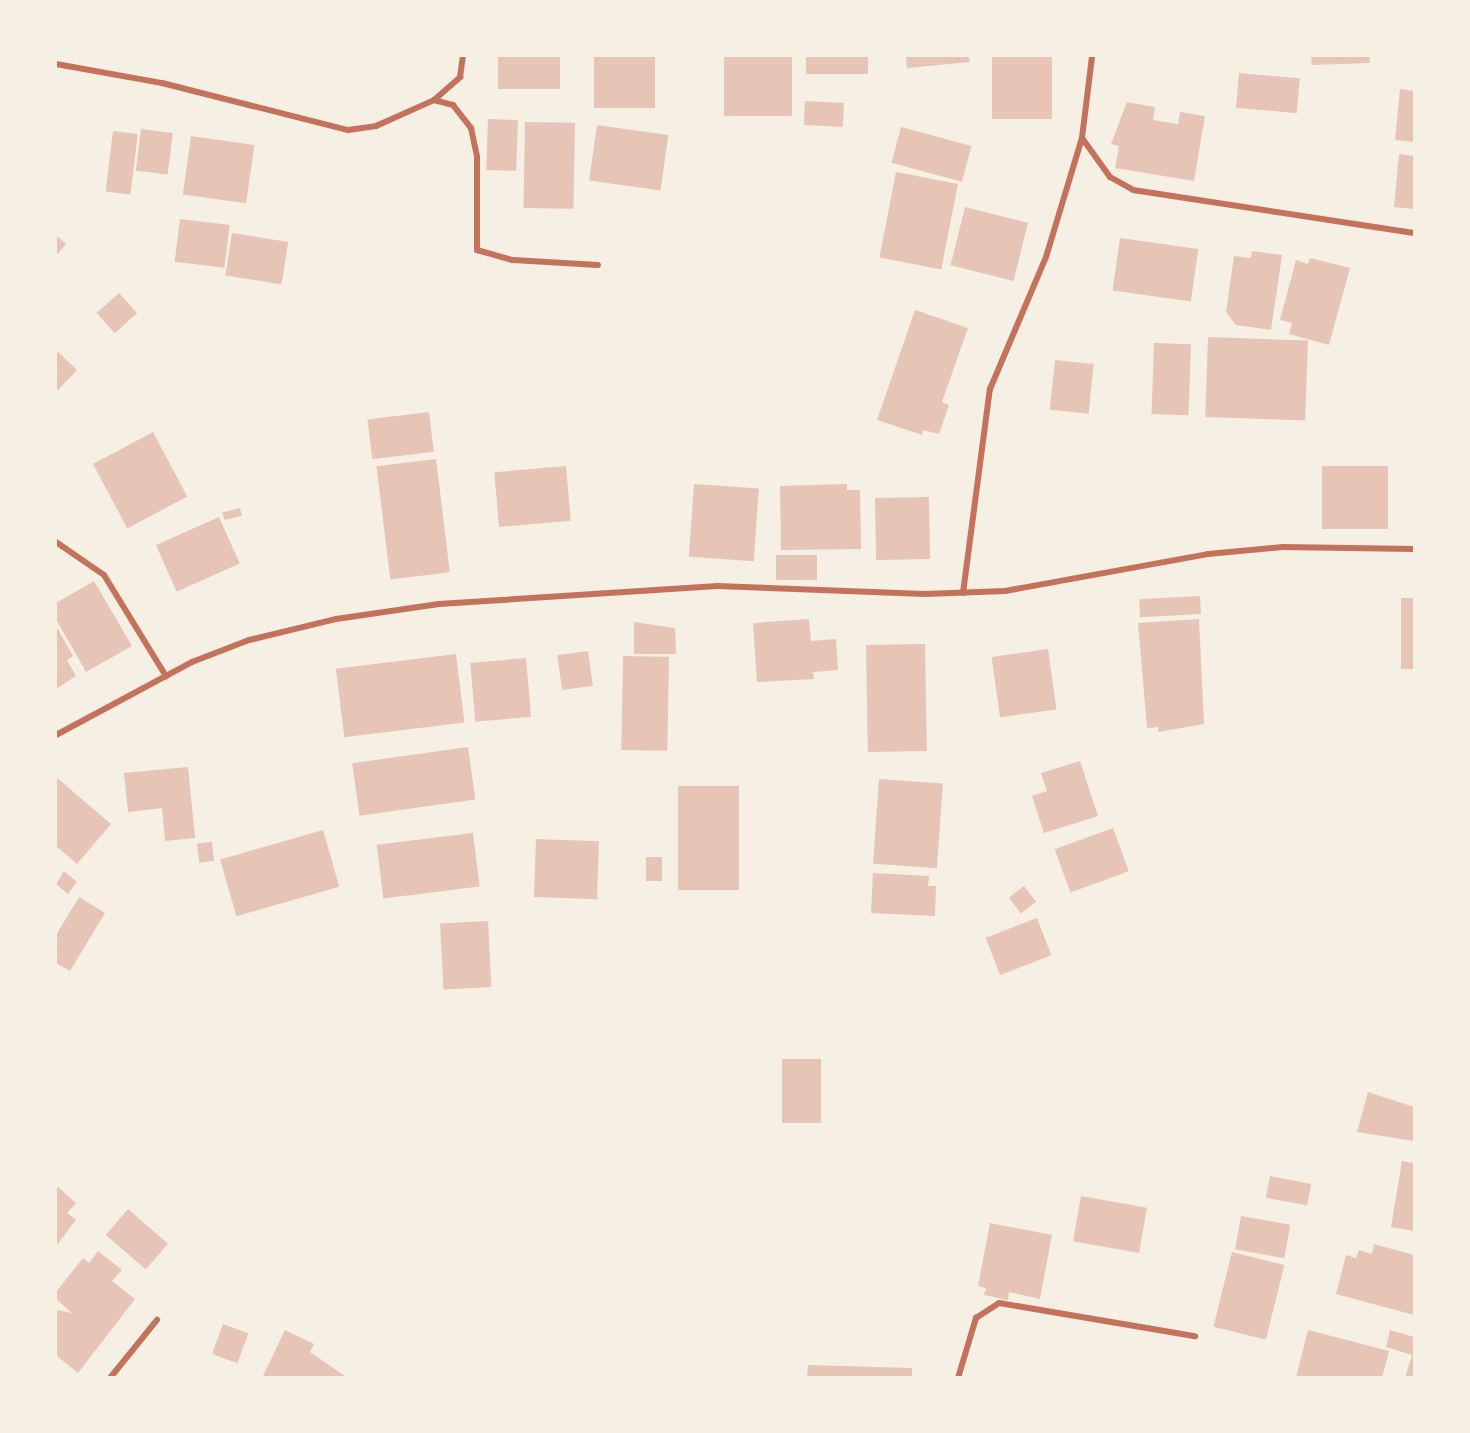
<!DOCTYPE html>
<style>
body{margin:0}
#map{position:relative;width:1470px;height:1433px;overflow:hidden;background:#f6efe4;font-family:Helvetica,sans-serif}
div>[style]{position:absolute}
.building>*{inset:0;background:#e6c5b7;transform-origin:0 0}
.minor>*{height:6px;margin:-3px;padding:0 3px;transform-origin:3px;border-radius:3px;background:#c5725c}
span{translate:-50% -50%;white-space:nowrap;text-align:center;line-height:1.15;-webkit-text-stroke:4.5px #f6efe4;paint-order:stroke}
.frame{position:absolute;inset:0;border:57px solid #f6efe4;pointer-events:none}
</style>
<div id="map">
<div class="building">
<div style="left:498px;top:56px;width:62px;height:33px"></div>
<div style="left:594px;top:56px;width:61px;height:52px"></div>
<div style="left:724px;top:56px;width:68px;height:60px"></div>
<div style="left:806px;top:56px;width:62px;height:18px"></div>
<div style="clip-path:polygon(906px 56px,969px 56px,970px 62px,907px 68px)"></div>
<div style="left:992px;top:56px;width:60px;height:63px"></div>
<div style="clip-path:polygon(1311px 56px,1369px 56px,1370px 63px,1312px 65px)"></div>
<div style="left:1239px;top:73px;width:61px;height:35px;rotate:5deg"></div>
<div style="clip-path:polygon(1400px 89px,1414px 91px,1414px 142px,1395px 140px)"></div>
<div style="left:805px;top:101px;width:39px;height:24px;rotate:3deg"></div>
<div style="clip-path:polygon(1127px 102px,1155px 107px,1153px 120px,1178px 124px,1180px 112px,1205px 116px,1194px 181px,1115px 168px,1119px 146px,1111px 144px)"></div>
<div style="left:488px;top:119px;width:30px;height:51px;rotate:2deg"></div>
<div style="left:525px;top:122px;width:50px;height:86px;rotate:1deg"></div>
<div style="left:597px;top:125px;width:72px;height:56px;rotate:8deg"></div>
<div style="left:901px;top:127px;width:73px;height:37px;rotate:15deg"></div>
<div style="left:141px;top:129px;width:32px;height:42px;rotate:7deg"></div>
<div style="left:113px;top:131px;width:25px;height:61px;rotate:7deg"></div>
<div style="left:191px;top:136px;width:64px;height:59px;rotate:8deg"></div>
<div style="clip-path:polygon(1399px 154px,1414px 156px,1414px 209px,1394px 207px)"></div>
<div style="left:896px;top:172px;width:63px;height:87px;rotate:11deg"></div>
<div style="left:965px;top:207px;width:65px;height:60px;rotate:14deg"></div>
<div style="left:180px;top:219px;width:50px;height:43px;rotate:7deg"></div>
<div style="left:232px;top:233px;width:57px;height:43px;rotate:9deg"></div>
<div style="clip-path:polygon(56px 235px,66px 244px,56px 256px)"></div>
<div style="left:1120px;top:238px;width:79px;height:53px;rotate:8deg"></div>
<div style="clip-path:polygon(1252px 251px,1282px 255px,1271px 330px,1236px 325px,1226px 312px,1234px 256px,1251px 258px)"></div>
<div style="clip-path:polygon(1310px 258px,1350px 268px,1329px 345px,1289px 334px,1292px 323px,1280px 320px,1296px 260px,1308px 264px)"></div>
<div style="left:119px;top:293px;width:27px;height:30px;rotate:48deg"></div>
<div style="clip-path:polygon(915px 310px,968px 328px,942px 402px,949px 405px,939px 434px,923px 430px,922px 435px,877px 420px)"></div>
<div style="left:1208px;top:337px;width:100px;height:80px;rotate:2deg"></div>
<div style="left:1154px;top:343px;width:37px;height:71px;rotate:2deg"></div>
<div style="clip-path:polygon(56px 350px,77px 370px,56px 392px)"></div>
<div style="left:1055px;top:360px;width:39px;height:50px;rotate:6deg"></div>
<div style="left:429px;top:412px;width:40px;height:62px;rotate:83deg"></div>
<div style="left:153px;top:432px;width:73px;height:68px;rotate:62deg"></div>
<div style="left:436px;top:459px;width:114px;height:60px;rotate:83deg"></div>
<div style="left:566px;top:466px;width:55px;height:72px;rotate:85deg"></div>
<div style="left:1322px;top:466px;width:66px;height:63px"></div>
<div style="left:694px;top:484px;width:65px;height:73px;rotate:4deg"></div>
<div style="clip-path:polygon(847px 484px,847px 490px,860px 490px,861px 549px,781px 550px,780px 486px)"></div>
<div style="left:929px;top:497px;width:62px;height:54px;rotate:89deg"></div>
<div style="left:240px;top:508px;width:8px;height:18px;rotate:76deg"></div>
<div style="left:219px;top:517px;width:51px;height:69px;rotate:66deg"></div>
<div style="left:817px;top:555px;width:25px;height:41px;rotate:90deg"></div>
<div style="clip-path:polygon(94px 581px,132px 646px,86px 672px,56px 619px,56px 603px)"></div>
<div style="left:1200px;top:596px;width:18px;height:61px;rotate:87deg"></div>
<div style="left:1401px;top:598px;width:13px;height:71px"></div>
<div style="clip-path:polygon(809px 619px,811px 641px,836px 639px,838px 670px,813px 672px,814px 679px,757px 682px,753px 623px)"></div>
<div style="clip-path:polygon(1199px 619px,1204px 724px,1158px 732px,1158px 727px,1147px 728px,1138px 623px)"></div>
<div style="clip-path:polygon(634px 622px,675px 628px,676px 654px,634px 654px)"></div>
<div style="clip-path:polygon(56px 626px,73px 656px,67px 660px,76px 676px,56px 689px)"></div>
<div style="left:925px;top:644px;width:107px;height:59px;rotate:89deg"></div>
<div style="left:1048px;top:649px;width:61px;height:57px;rotate:82deg"></div>
<div style="left:588px;top:651px;width:35px;height:31px;rotate:82deg"></div>
<div style="left:456px;top:654px;width:69px;height:121px;rotate:83deg"></div>
<div style="left:623px;top:656px;width:46px;height:94px;rotate:1deg"></div>
<div style="left:526px;top:658px;width:59px;height:56px;rotate:85deg"></div>
<div style="left:468px;top:747px;width:53px;height:117px;rotate:82deg"></div>
<div style="clip-path:polygon(1080px 761px,1098px 816px,1044px 833px,1032px 796px,1047px 791px,1041px 773px)"></div>
<div style="clip-path:polygon(188px 767px,195px 838px,165px 841px,162px 808px,128px 812px,124px 773px)"></div>
<div style="clip-path:polygon(56px 777px,111px 824px,77px 864px,56px 846px)"></div>
<div style="left:879px;top:779px;width:64px;height:85px;rotate:4deg"></div>
<div style="left:678px;top:786px;width:61px;height:104px"></div>
<div style="left:1113px;top:828px;width:46px;height:62px;rotate:70deg"></div>
<div style="left:323px;top:830px;width:59px;height:107px;rotate:74deg"></div>
<div style="left:473px;top:833px;width:54px;height:97px;rotate:83deg"></div>
<div style="left:536px;top:839px;width:63px;height:58px;rotate:2deg"></div>
<div style="left:212px;top:842px;width:19px;height:15px;rotate:84deg"></div>
<div style="left:662px;top:857px;width:24px;height:16px;rotate:90deg"></div>
<div style="clip-path:polygon(64px 871px,77px 882px,68px 894px,56px 884px)"></div>
<div style="clip-path:polygon(873px 873px,929px 876px,928px 886px,936px 886px,935px 916px,871px 913px)"></div>
<div style="left:1024px;top:886px;width:20px;height:19px;rotate:53deg"></div>
<div style="clip-path:polygon(79px 897px,105px 913px,70px 971px,56px 963px,56px 935px)"></div>
<div style="left:1037px;top:918px;width:40px;height:55px;rotate:69deg"></div>
<div style="left:488px;top:921px;width:66px;height:48px;rotate:87deg"></div>
<div style="left:821px;top:1059px;width:64px;height:39px;rotate:90deg"></div>
<div style="clip-path:polygon(1368px 1092px,1414px 1107px,1414px 1141px,1357px 1132px)"></div>
<div style="clip-path:polygon(1402px 1161px,1414px 1163px,1414px 1231px,1391px 1227px)"></div>
<div style="left:1270px;top:1176px;width:42px;height:22px;rotate:11deg"></div>
<div style="clip-path:polygon(56px 1185px,76px 1203px,67px 1213px,76px 1220px,56px 1246px)"></div>
<div style="left:1081px;top:1196px;width:67px;height:46px;rotate:10deg"></div>
<div style="left:128px;top:1209px;width:53px;height:34px;rotate:41deg"></div>
<div style="left:1241px;top:1216px;width:50px;height:34px;rotate:10deg"></div>
<div style="clip-path:polygon(990px 1223px,1052px 1235px,1040px 1299px,1009px 1292px,1008px 1300px,984px 1295px,986px 1288px,978px 1286px)"></div>
<div style="clip-path:polygon(1374px 1244px,1414px 1255px,1414px 1315px,1336px 1294px,1346px 1255px,1356px 1258px,1359px 1250px,1372px 1254px)"></div>
<div style="clip-path:polygon(98px 1251px,122px 1270px,112px 1281px,135px 1299px,78px 1373px,56px 1355px,56px 1310px,72px 1313px,56px 1299px,56px 1292px,83px 1258px,89px 1263px)"></div>
<div style="left:1232px;top:1252px;width:54px;height:77px;rotate:14deg"></div>
<div style="left:223px;top:1324px;width:27px;height:32px;rotate:20deg"></div>
<div style="clip-path:polygon(285px 1330px,314px 1344px,310px 1352px,348px 1378px,262px 1378px)"></div>
<div style="clip-path:polygon(1308px 1330px,1389px 1351px,1382px 1378px,1296px 1378px)"></div>
<div style="clip-path:polygon(1390px 1330px,1414px 1337px,1414px 1378px,1405px 1378px,1412px 1355px,1386px 1347px)"></div>
<div style="clip-path:polygon(808px 1365px,912px 1368px,912px 1378px,807px 1378px)"></div>
</div>
<div class="minor">
<div style="left:56px;top:64px;width:108px;rotate:10.2deg"></div>
<div style="left:162px;top:83px;width:192px;rotate:14.2deg"></div>
<div style="left:348px;top:130px;width:28px;rotate:-8deg"></div>
<div style="left:376px;top:126px;width:64px;rotate:-24.1deg"></div>
<div style="left:434px;top:100px;width:35px;rotate:-41deg"></div>
<div style="left:460px;top:77px;width:21px;rotate:-82deg"></div>
<div style="left:434px;top:100px;width:20px;rotate:15deg"></div>
<div style="left:453px;top:105px;width:29px;rotate:52deg"></div>
<div style="left:471px;top:128px;width:30px;rotate:78deg"></div>
<div style="left:477px;top:157px;width:93px;rotate:90deg"></div>
<div style="left:477px;top:250px;width:37px;rotate:16deg"></div>
<div style="left:513px;top:260px;width:85px;rotate:3.4deg"></div>
<div style="left:1082px;top:138px;width:48px;rotate:54.3deg"></div>
<div style="left:1110px;top:177px;width:26px;rotate:29deg"></div>
<div style="left:1133px;top:190px;width:284px;rotate:8.7deg"></div>
<div style="left:56px;top:542px;width:58px;rotate:34.5deg"></div>
<div style="left:104px;top:575px;width:119px;rotate:58.5deg"></div>
<div style="left:963px;top:593px;width:206px;rotate:-82.5deg"></div>
<div style="left:990px;top:389px;width:143px;rotate:-67deg"></div>
<div style="left:1046px;top:257px;width:124px;rotate:-73.2deg"></div>
<div style="left:1082px;top:138px;width:83px;rotate:-83deg"></div>
<div style="left:56px;top:735px;width:154px;rotate:-28.2deg"></div>
<div style="left:192px;top:662px;width:61px;rotate:-21.1deg"></div>
<div style="left:249px;top:640px;width:89px;rotate:-13.6deg"></div>
<div style="left:336px;top:619px;width:104px;rotate:-8.3deg"></div>
<div style="left:439px;top:604px;width:279px;rotate:-3.7deg"></div>
<div style="left:717px;top:586px;width:208px;rotate:2.2deg"></div>
<div style="left:925px;top:594px;width:80px;rotate:-2.1deg"></div>
<div style="left:1005px;top:591px;width:206px;rotate:-10.3deg"></div>
<div style="left:1208px;top:554px;width:75px;rotate:-5.3deg"></div>
<div style="left:1283px;top:547px;width:131px;rotate:0.9deg"></div>
<div style="left:110px;top:1378px;width:75px;rotate:-51deg"></div>
<div style="left:958px;top:1378px;width:63px;rotate:-73.3deg"></div>
<div style="left:976px;top:1318px;width:27px;rotate:-33deg"></div>
<div style="left:999px;top:1303px;width:199px;rotate:9.6deg"></div>
</div>
<div class="frame"></div>
</div>
